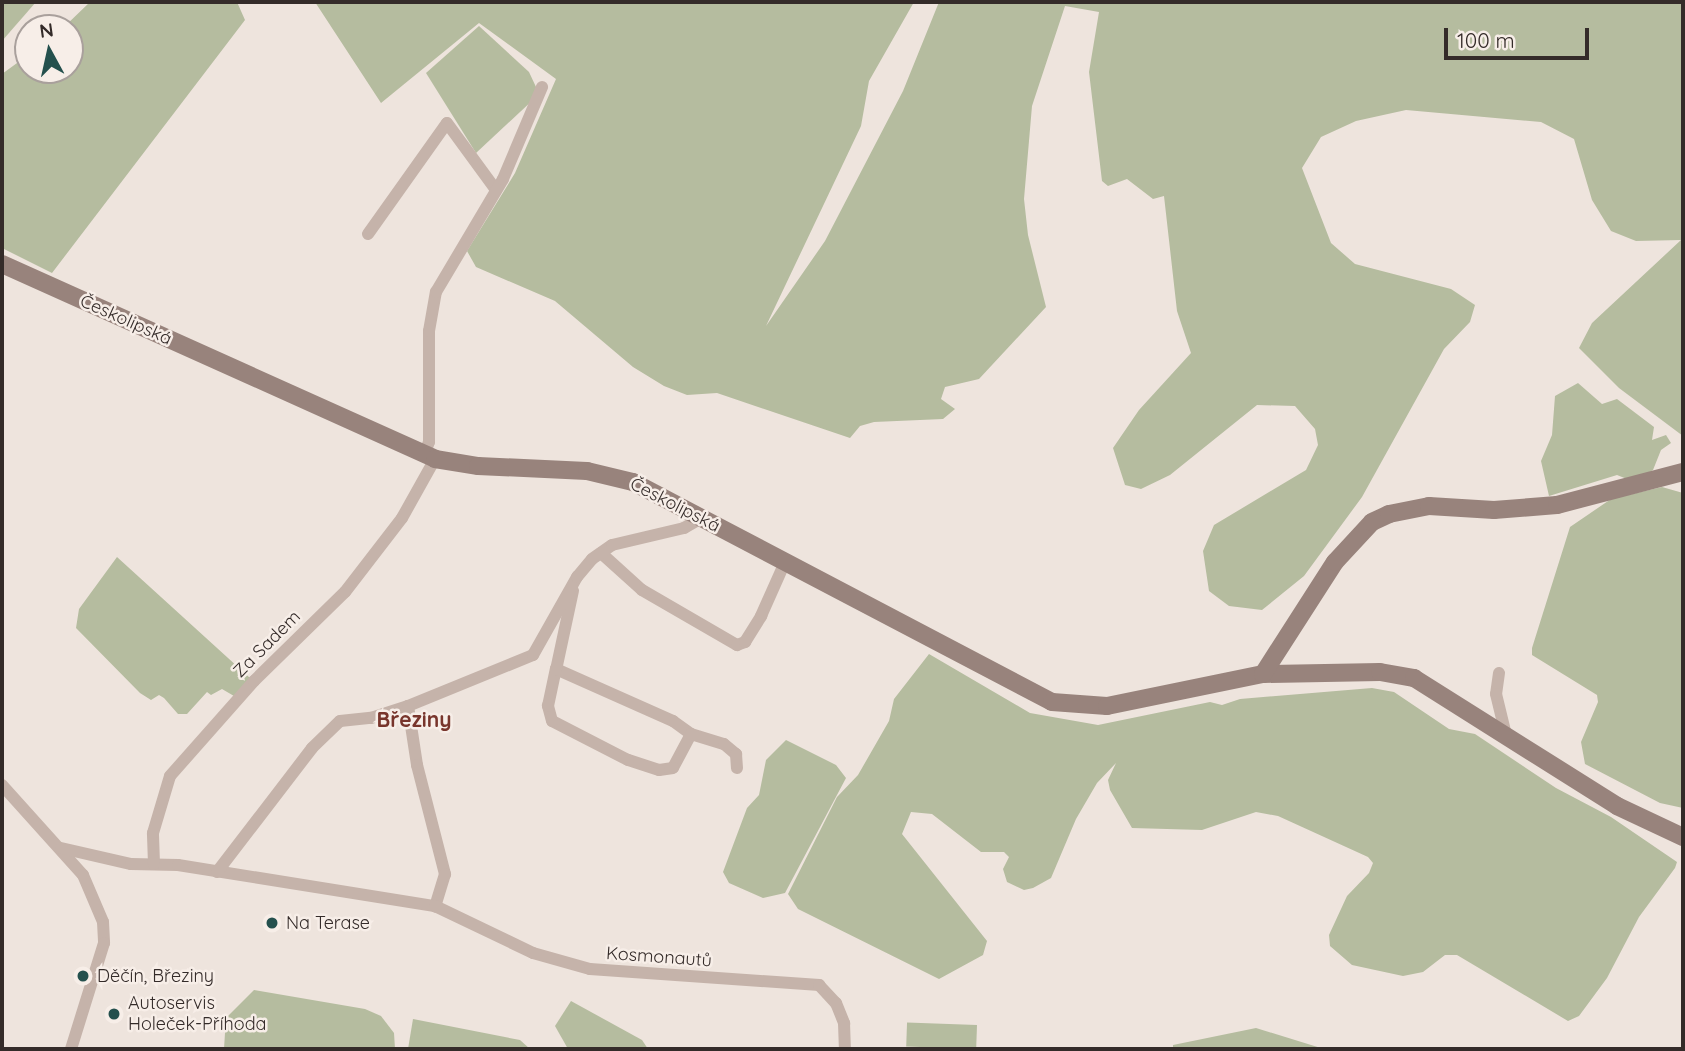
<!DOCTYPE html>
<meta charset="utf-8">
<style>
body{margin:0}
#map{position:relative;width:1685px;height:1051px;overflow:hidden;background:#eee4dd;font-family:Quicksand,sans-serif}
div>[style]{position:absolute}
.green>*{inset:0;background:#b5bc9f;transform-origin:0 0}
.street>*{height:12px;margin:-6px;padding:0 6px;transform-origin:6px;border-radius:6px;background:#c5b3aa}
.secondary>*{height:18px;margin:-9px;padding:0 9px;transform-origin:9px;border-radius:9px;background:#98837c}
.dots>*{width:19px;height:19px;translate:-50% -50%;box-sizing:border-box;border:4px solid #f7eee8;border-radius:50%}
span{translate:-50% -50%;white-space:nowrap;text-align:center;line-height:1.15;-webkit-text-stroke:5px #f7eee8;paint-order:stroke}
.street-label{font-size:18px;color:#342b29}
.poi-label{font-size:18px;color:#342b29}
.left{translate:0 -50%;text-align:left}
.quarter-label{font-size:21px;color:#78352c;font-weight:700}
.frame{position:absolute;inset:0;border:4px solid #342b29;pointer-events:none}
.north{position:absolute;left:14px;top:14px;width:70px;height:70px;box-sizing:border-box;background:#f7eee8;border:2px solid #a9a09c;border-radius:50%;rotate:352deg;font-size:19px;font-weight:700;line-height:28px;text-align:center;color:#342b29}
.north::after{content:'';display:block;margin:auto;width:24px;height:32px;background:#24504d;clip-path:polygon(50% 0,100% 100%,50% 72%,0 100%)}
.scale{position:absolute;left:1444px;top:28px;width:145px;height:32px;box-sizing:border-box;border:4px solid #342b29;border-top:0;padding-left:9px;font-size:21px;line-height:24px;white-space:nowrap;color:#342b29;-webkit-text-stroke:5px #f7eee8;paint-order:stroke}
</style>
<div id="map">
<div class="green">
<div style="clip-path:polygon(2px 2px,36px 2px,2px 41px)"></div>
<div style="clip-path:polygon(90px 2px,237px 2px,245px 20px,52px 273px,2px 248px,2px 74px,28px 55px,28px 70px,70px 70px,70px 28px,63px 28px)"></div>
<div style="clip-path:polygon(315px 2px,914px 2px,869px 81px,861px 126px,766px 326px,825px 241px,903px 91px,939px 2px,1683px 2px,1683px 436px,1619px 388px,1579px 348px,1592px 323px,1681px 240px,1636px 241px,1611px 231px,1592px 200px,1574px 139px,1541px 122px,1406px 110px,1356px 121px,1321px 137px,1302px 168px,1331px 243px,1355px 264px,1451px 289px,1475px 305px,1470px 322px,1444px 349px,1362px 497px,1304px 576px,1262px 610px,1229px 606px,1209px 591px,1203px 551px,1214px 525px,1306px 470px,1318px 445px,1315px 429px,1295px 406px,1257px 405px,1170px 475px,1141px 489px,1125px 485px,1113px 448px,1139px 410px,1191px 353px,1177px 311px,1164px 196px,1153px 199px,1127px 179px,1108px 186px,1102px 181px,1089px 72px,1099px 12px,1065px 6px,1032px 106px,1024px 199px,1028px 235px,1046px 307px,979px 379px,945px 387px,941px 399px,955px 409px,943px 419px,874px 422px,860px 426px,850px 438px,717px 393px,687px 395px,664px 386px,633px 367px,555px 301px,476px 267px,467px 251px,515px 173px,556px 79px,479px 23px,381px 103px)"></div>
<div style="clip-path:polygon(479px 26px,529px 72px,536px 87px,535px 98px,476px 153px,426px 73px)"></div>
<div style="clip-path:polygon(1578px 383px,1602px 404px,1617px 399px,1654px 427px,1652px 440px,1666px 435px,1671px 443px,1661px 450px,1653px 470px,1646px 474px,1627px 479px,1617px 475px,1549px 496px,1541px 461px,1552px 435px,1555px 396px)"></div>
<div style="clip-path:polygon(1662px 487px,1683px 493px,1683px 808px,1660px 803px,1585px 764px,1581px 742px,1598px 702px,1597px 695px,1532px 655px,1532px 648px,1570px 527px,1611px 499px)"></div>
<div style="clip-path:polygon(117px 557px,250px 678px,234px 696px,222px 689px,211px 695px,207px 692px,187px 714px,178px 714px,164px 698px,159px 695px,151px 700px,140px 693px,76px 628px,79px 609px)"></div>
<div style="clip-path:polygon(929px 654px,1030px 713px,1098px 725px,1210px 702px,1222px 705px,1240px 699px,1372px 688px,1394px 692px,1449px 729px,1475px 734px,1556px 788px,1611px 817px,1677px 862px,1675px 868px,1639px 917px,1607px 978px,1579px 1016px,1568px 1021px,1457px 955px,1445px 955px,1423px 972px,1403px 976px,1352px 965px,1330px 946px,1329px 935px,1347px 896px,1369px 873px,1373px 863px,1368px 857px,1278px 816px,1256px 812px,1202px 830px,1132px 828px,1110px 790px,1108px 780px,1116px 763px,1097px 783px,1076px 819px,1051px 878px,1033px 888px,1024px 890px,1007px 882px,1003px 869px,1009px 857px,1004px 852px,981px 852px,932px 814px,911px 812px,902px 834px,987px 941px,983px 955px,939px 979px,798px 909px,788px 894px,837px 797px,858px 775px,889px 721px,894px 699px)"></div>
<div style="clip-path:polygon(786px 740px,836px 765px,846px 778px,785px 893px,763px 898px,729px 883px,723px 872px,747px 808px,759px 795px,766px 760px)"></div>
<div style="clip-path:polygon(254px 990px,365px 1009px,381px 1016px,394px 1033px,395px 1049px,224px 1049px,226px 1018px)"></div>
<div style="clip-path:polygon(571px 1001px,642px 1040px,648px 1049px,568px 1049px,555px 1026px)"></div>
<div style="clip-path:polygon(413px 1019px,520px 1040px,530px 1049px,408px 1049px)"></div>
<div style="left:977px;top:1025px;width:24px;height:70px;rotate:92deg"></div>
<div style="clip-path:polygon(1256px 1028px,1324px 1049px,1173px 1049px,1173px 1045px)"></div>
</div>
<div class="street">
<div style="left:368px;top:234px;width:136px;rotate:-54.6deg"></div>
<div style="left:447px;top:123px;width:83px;rotate:53.8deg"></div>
<div style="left:424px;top:455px;width:14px;rotate:-69deg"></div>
<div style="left:429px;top:442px;width:111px;rotate:-90deg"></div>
<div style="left:429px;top:331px;width:40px;rotate:-80deg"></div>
<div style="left:436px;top:292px;width:131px;rotate:-59.3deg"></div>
<div style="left:503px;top:179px;width:100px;rotate:-67deg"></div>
<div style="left:601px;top:553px;width:55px;rotate:42.1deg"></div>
<div style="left:642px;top:590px;width:110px;rotate:30.1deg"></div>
<div style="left:737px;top:645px;width:9px;rotate:-21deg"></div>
<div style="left:745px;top:642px;width:31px;rotate:-58deg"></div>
<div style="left:761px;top:616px;width:59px;rotate:-66deg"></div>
<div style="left:556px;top:669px;width:128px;rotate:24deg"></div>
<div style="left:673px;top:721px;width:22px;rotate:36deg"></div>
<div style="left:691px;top:734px;width:38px;rotate:118deg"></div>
<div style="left:673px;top:768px;width:14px;rotate:172deg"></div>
<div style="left:659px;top:770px;width:33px;rotate:-162deg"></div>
<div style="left:628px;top:760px;width:85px;rotate:-152.8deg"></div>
<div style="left:552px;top:721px;width:16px;rotate:-105deg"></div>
<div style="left:548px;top:706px;width:38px;rotate:-78deg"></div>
<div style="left:556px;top:670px;width:81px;rotate:-77.9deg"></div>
<div style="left:1499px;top:673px;width:21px;rotate:98deg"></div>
<div style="left:1496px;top:694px;width:42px;rotate:76.3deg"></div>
<div style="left:408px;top:706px;width:60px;rotate:81.3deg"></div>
<div style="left:417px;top:765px;width:113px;rotate:75.6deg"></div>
<div style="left:445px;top:874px;width:34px;rotate:107deg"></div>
<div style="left:691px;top:734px;width:34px;rotate:17deg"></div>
<div style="left:724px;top:744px;width:16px;rotate:40deg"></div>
<div style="left:736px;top:754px;width:14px;rotate:86deg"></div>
<div style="left:2px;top:785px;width:121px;rotate:48deg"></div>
<div style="left:83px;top:875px;width:51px;rotate:66.9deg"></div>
<div style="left:103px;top:922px;width:21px;rotate:87deg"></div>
<div style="left:104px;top:943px;width:111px;rotate:107.3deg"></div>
<div style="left:61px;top:848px;width:72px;rotate:12.9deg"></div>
<div style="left:131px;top:864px;width:47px;rotate:1.2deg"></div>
<div style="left:178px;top:865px;width:260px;rotate:9.1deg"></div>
<div style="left:435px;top:906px;width:109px;rotate:25.6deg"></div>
<div style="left:533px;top:953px;width:59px;rotate:15.7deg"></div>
<div style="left:590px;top:969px;width:230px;rotate:4deg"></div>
<div style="left:819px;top:985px;width:25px;rotate:47deg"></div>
<div style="left:836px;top:1003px;width:22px;rotate:68deg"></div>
<div style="left:844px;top:1023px;width:26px;rotate:88deg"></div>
<div style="left:154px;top:864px;width:31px;rotate:-92deg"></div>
<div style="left:153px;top:833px;width:59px;rotate:-73.4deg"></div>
<div style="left:170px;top:776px;width:127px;rotate:-48.5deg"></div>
<div style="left:254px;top:681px;width:127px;rotate:-44.4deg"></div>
<div style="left:345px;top:592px;width:93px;rotate:-52.4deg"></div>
<div style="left:402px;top:518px;width:68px;rotate:-60.8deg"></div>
<div style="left:217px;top:872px;width:156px;rotate:-52.5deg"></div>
<div style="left:312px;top:748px;width:39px;rotate:-44deg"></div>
<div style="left:340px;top:721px;width:31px;rotate:-6deg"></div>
<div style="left:371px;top:718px;width:39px;rotate:-18deg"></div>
<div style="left:408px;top:706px;width:135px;rotate:-22.2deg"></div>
<div style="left:533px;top:655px;width:90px;rotate:-60.6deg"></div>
<div style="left:577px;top:577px;width:23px;rotate:-50deg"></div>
<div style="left:592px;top:559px;width:24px;rotate:-35deg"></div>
<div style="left:612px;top:545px;width:74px;rotate:-13.3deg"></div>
<div style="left:684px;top:528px;width:20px;rotate:-30deg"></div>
</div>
<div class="secondary">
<div style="left:2px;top:264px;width:475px;rotate:24.2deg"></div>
<div style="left:435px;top:459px;width:44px;rotate:9.2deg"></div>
<div style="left:478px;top:466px;width:109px;rotate:2.6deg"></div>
<div style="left:587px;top:471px;width:47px;rotate:13.4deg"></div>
<div style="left:633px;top:482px;width:473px;rotate:27.7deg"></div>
<div style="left:1052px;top:702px;width:55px;rotate:4.2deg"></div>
<div style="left:1107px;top:706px;width:159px;rotate:-11.6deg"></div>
<div style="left:1263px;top:674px;width:117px;rotate:-1deg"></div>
<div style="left:1380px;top:672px;width:35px;rotate:10deg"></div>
<div style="left:1414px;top:678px;width:240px;rotate:32.2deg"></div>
<div style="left:1617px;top:806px;width:73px;rotate:25.2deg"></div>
<div style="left:1263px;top:674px;width:133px;rotate:-57.3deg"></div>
<div style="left:1335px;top:562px;width:54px;rotate:-47.2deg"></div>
<div style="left:1372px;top:522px;width:19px;rotate:-25deg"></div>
<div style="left:1389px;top:514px;width:41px;rotate:-11.3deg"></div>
<div style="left:1429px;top:506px;width:65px;rotate:3.5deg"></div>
<div style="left:1494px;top:510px;width:63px;rotate:-4.5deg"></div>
<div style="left:1557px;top:505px;width:130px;rotate:-14.7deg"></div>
</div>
<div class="dots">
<div style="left:272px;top:923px;background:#24504d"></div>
<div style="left:83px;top:976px;background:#24504d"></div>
<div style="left:114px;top:1014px;background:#24504d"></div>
</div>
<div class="street-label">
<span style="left:126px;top:320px;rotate:24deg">Českolipská</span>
<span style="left:675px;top:505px;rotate:27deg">Českolipská</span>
<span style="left:267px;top:644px;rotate:-45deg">Za Sadem</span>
<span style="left:659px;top:957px;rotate:4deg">Kosmonautů</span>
</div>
<div class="poi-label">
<span class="left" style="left:286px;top:923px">Na Terase</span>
<span class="left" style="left:97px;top:976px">Děčín, Březiny</span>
<span class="left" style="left:128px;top:1014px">Autoservis<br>Holeček-Příhoda</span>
</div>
<div class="quarter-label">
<span style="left:414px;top:719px">Březiny</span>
</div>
<div class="frame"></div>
<div class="north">N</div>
<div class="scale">100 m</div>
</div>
